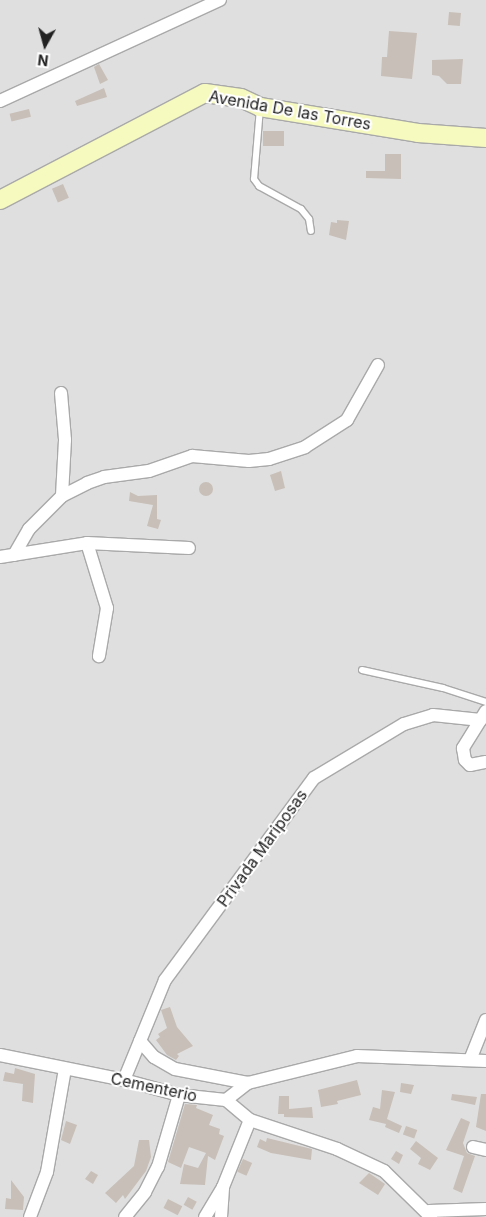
<!DOCTYPE html>
<style>
body{margin:0}
#map{position:relative;width:486px;height:1217px;overflow:hidden;background:#f2efe9;font-family:Inter,sans-serif}
div>[style]{position:absolute}
.residential>*{inset:0;background:#e0dfdf;transform-origin:0 0}
.building>*{inset:0;background:#c7bfb8;transform-origin:0 0}
.round{border-radius:50%}
.roads{filter:drop-shadow(1px 0 #a9a9a9) drop-shadow(-1px 0 #a9a9a9) drop-shadow(0 1px #a9a9a9) drop-shadow(0 -1px #a9a9a9)}
.lane>*{height:6px;margin:-3px;padding:0 3px;transform-origin:3px;border-radius:3px;background:#fff}
.street>*{height:12px;margin:-6px;padding:0 6px;transform-origin:6px;border-radius:6px;background:#fff}
.secondary>*{height:18px;margin:-9px;padding:0 9px;transform-origin:9px;border-radius:9px;background:#f7fabf}
span{translate:-50% -50%;white-space:nowrap;text-align:center;line-height:1.15;-webkit-text-stroke:4px #fff;paint-order:stroke}
.street-label{font-size:16px;color:#222}
.north{position:absolute;left:20px;top:20px;width:50px;height:50px;-webkit-text-stroke:4px #fff;paint-order:stroke;rotate:187deg;font-size:14px;font-weight:700;line-height:20px;text-align:center;color:#222}
.north::after{content:'';display:block;margin:auto;width:18px;height:22px;background:#222;clip-path:polygon(50% 0,100% 100%,50% 72%,0 100%)}
</style>
<div id="map">
<div class="residential">
<div style="left:0;top:0;width:486px;height:1217px"></div>
</div>
<div class="building">
<div style="left:449px;top:12px;width:12px;height:13px;rotate:5deg"></div>
<div style="clip-path:polygon(389px 31px,417px 33px,412px 79px,381px 76px,382px 57px,387px 57px)"></div>
<div style="clip-path:polygon(463px 59px,461px 84px,447px 84px,439px 76px,432px 75px,432px 60px)"></div>
<div style="clip-path:polygon(99px 64px,108px 80px,100px 84px,94px 67px)"></div>
<div style="clip-path:polygon(104px 88px,107px 97px,77px 106px,75px 101px)"></div>
<div style="left:29px;top:109px;width:8px;height:20px;rotate:76deg"></div>
<div style="left:263px;top:131px;width:21px;height:15px"></div>
<div style="clip-path:polygon(385px 154px,401px 154px,401px 179px,366px 178px,366px 171px,385px 171px)"></div>
<div style="left:63px;top:184px;width:15px;height:12px;rotate:67deg"></div>
<div style="clip-path:polygon(337px 220px,349px 221px,346px 240px,329px 235px,331px 222px,337px 223px)"></div>
<div style="clip-path:polygon(281px 471px,285px 488px,275px 491px,270px 475px)"></div>
<div class="round" style="left:199px;top:482px;width:14px;height:14px"></div>
<div style="clip-path:polygon(130px 492px,138px 496px,157px 495px,157px 519px,161px 520px,158px 529px,147px 526px,153px 505px,129px 501px)"></div>
<div style="clip-path:polygon(170px 1007px,177px 1027px,193px 1046px,177px 1054px,179px 1056px,176px 1060px,167px 1055px,156px 1040px,160px 1037px,158px 1034px,167px 1028px,161px 1010px)"></div>
<div style="clip-path:polygon(15px 1068px,35px 1074px,33px 1103px,22px 1101px,23px 1084px,3px 1081px,5px 1072px,14px 1074px)"></div>
<div style="clip-path:polygon(357px 1080px,361px 1095px,337px 1101px,338px 1104px,321px 1107px,318px 1090px)"></div>
<div style="clip-path:polygon(401px 1083px,414px 1085px,411px 1094px,400px 1092px)"></div>
<div style="clip-path:polygon(382px 1090px,395px 1092px,387px 1119px,402px 1126px,399px 1133px,385px 1127px,386px 1124px,369px 1120px,373px 1107px,380px 1109px)"></div>
<div style="clip-path:polygon(452px 1094px,477px 1097px,475px 1105px,451px 1100px)"></div>
<div style="clip-path:polygon(481px 1094px,486px 1094px,486px 1131px,476px 1127px)"></div>
<div style="clip-path:polygon(279px 1096px,289px 1096px,289px 1109px,312px 1107px,313px 1118px,284px 1117px,284px 1114px,278px 1114px)"></div>
<div style="clip-path:polygon(185px 1104px,197px 1105px,196px 1108px,213px 1115px,209px 1125px,220px 1129px,219px 1134px,224px 1136px,215px 1160px,208px 1156px,205px 1185px,180px 1184px,184px 1164px,198px 1168px,206px 1153px,189px 1147px,181px 1168px,168px 1162px)"></div>
<div style="clip-path:polygon(461px 1118px,470px 1122px,463px 1143px,467px 1153px,475px 1156px,462px 1193px,453px 1189px,464px 1156px,446px 1150px)"></div>
<div style="clip-path:polygon(66px 1121px,77px 1125px,70px 1144px,61px 1140px)"></div>
<div style="left:406px;top:1126px;width:12px;height:9px;rotate:20deg"></div>
<div style="clip-path:polygon(267px 1138px,312px 1149px,311px 1160px,271px 1153px,257px 1147px,260px 1139px,266px 1142px)"></div>
<div style="clip-path:polygon(139px 1140px,149px 1140px,151px 1157px,146px 1171px,125px 1199px,123px 1195px,116px 1203px,105px 1193px,134px 1166px)"></div>
<div style="clip-path:polygon(416px 1141px,438px 1158px,430px 1170px,418px 1164px,421px 1158px,410px 1149px)"></div>
<div style="clip-path:polygon(396px 1151px,403px 1155px,399px 1164px,391px 1159px)"></div>
<div style="left:243px;top:1159px;width:10px;height:14px;rotate:24deg"></div>
<div style="clip-path:polygon(91px 1171px,98px 1175px,93px 1184px,85px 1179px)"></div>
<div style="clip-path:polygon(369px 1173px,385px 1184px,378px 1195px,359px 1183px)"></div>
<div style="clip-path:polygon(11px 1180px,24px 1197px,23px 1210px,5px 1209px,6px 1198px,11px 1199px)"></div>
<div style="left:188px;top:1197px;width:10px;height:9px;rotate:29deg"></div>
<div style="left:168px;top:1199px;width:16px;height:10px;rotate:27deg"></div>
</div>
<div class="roads">
<div class="lane">
<div style="left:260px;top:108px;width:71px;rotate:94.8deg"></div>
<div style="left:254px;top:179px;width:9px;rotate:54deg"></div>
<div style="left:259px;top:186px;width:48px;rotate:28.7deg"></div>
<div style="left:301px;top:209px;width:13px;rotate:51deg"></div>
<div style="left:309px;top:219px;width:12px;rotate:81deg"></div>
<div style="left:362px;top:670px;width:83px;rotate:12.5deg"></div>
<div style="left:443px;top:688px;width:45px;rotate:18deg"></div>
</div>
<div class="street">
<div style="left:0;top:101px;width:242px;rotate:-24.7deg"></div>
<div style="left:61px;top:393px;width:47px;rotate:85.1deg"></div>
<div style="left:65px;top:440px;width:56px;rotate:93.1deg"></div>
<div style="left:87px;top:543px;width:68px;rotate:72.9deg"></div>
<div style="left:107px;top:608px;width:49px;rotate:99.5deg"></div>
<div style="left:14px;top:555px;width:30px;rotate:-60deg"></div>
<div style="left:29px;top:529px;width:47px;rotate:-45deg"></div>
<div style="left:62px;top:496px;width:28px;rotate:-27deg"></div>
<div style="left:87px;top:483px;width:18px;rotate:-19deg"></div>
<div style="left:104px;top:477px;width:45px;rotate:-7.6deg"></div>
<div style="left:149px;top:471px;width:46px;rotate:-19.2deg"></div>
<div style="left:192px;top:456px;width:57px;rotate:5deg"></div>
<div style="left:249px;top:461px;width:20px;rotate:-6deg"></div>
<div style="left:269px;top:459px;width:38px;rotate:-18deg"></div>
<div style="left:305px;top:447px;width:50px;rotate:-32.7deg"></div>
<div style="left:347px;top:420px;width:63px;rotate:-60.6deg"></div>
<div style="left:0;top:557px;width:88px;rotate:-9.1deg"></div>
<div style="left:87px;top:543px;width:102px;rotate:2.8deg"></div>
<div style="left:486px;top:711px;width:44px;rotate:121.9deg"></div>
<div style="left:463px;top:748px;width:12px;rotate:81deg"></div>
<div style="left:465px;top:760px;width:7px;rotate:45deg"></div>
<div style="left:470px;top:765px;width:16px;rotate:-11deg"></div>
<div style="left:140px;top:1041px;width:21px;rotate:49deg"></div>
<div style="left:154px;top:1057px;width:24px;rotate:30deg"></div>
<div style="left:175px;top:1069px;width:74px;rotate:10.9deg"></div>
<div style="left:0;top:1055px;width:126px;rotate:11.4deg"></div>
<div style="left:124px;top:1080px;width:57px;rotate:15.3deg"></div>
<div style="left:179px;top:1095px;width:47px;rotate:6.1deg"></div>
<div style="left:226px;top:1100px;width:31px;rotate:40deg"></div>
<div style="left:250px;top:1120px;width:92px;rotate:18.4deg"></div>
<div style="left:337px;top:1149px;width:52px;rotate:25.1deg"></div>
<div style="left:384px;top:1171px;width:66px;rotate:44.4deg"></div>
<div style="left:470px;top:1060px;width:43px;rotate:-68.2deg"></div>
<div style="left:124px;top:1080px;width:108px;rotate:-67.7deg"></div>
<div style="left:165px;top:980px;width:251px;rotate:-53.6deg"></div>
<div style="left:314px;top:778px;width:105px;rotate:-31deg"></div>
<div style="left:404px;top:724px;width:30px;rotate:-17deg"></div>
<div style="left:433px;top:715px;width:48px;rotate:5.9deg"></div>
<div style="left:226px;top:1100px;width:28px;rotate:-38deg"></div>
<div style="left:248px;top:1083px;width:112px;rotate:-13.9deg"></div>
<div style="left:357px;top:1056px;width:129px;rotate:2.2deg"></div>
<div style="left:473px;top:1147px;width:13px;rotate:13deg"></div>
<div style="left:429px;top:1211px;width:57px;rotate:-2deg"></div>
<div style="left:30px;top:1217px;width:48px;rotate:-69.3deg"></div>
<div style="left:47px;top:1172px;width:105px;rotate:-80.1deg"></div>
<div style="left:125px;top:1217px;width:32px;rotate:-51deg"></div>
<div style="left:145px;top:1192px;width:28px;rotate:-63deg"></div>
<div style="left:158px;top:1167px;width:75px;rotate:-73.7deg"></div>
<div style="left:205px;top:1217px;width:35px;rotate:-59deg"></div>
<div style="left:223px;top:1187px;width:72px;rotate:-68.1deg"></div>
<div style="left:221px;top:1217px;width:30px;rotate:-86deg"></div>
</div>
<div class="secondary">
<div style="left:0;top:200px;width:231px;rotate:-27.6deg"></div>
<div style="left:205px;top:93px;width:36px;rotate:8deg"></div>
<div style="left:241px;top:98px;width:21px;rotate:25deg"></div>
<div style="left:260px;top:107px;width:160px;rotate:9.3deg"></div>
<div style="left:418px;top:133px;width:68px;rotate:4.2deg"></div>
</div>
</div>
<div class="street-label">
<span style="left:290px;top:110px;rotate:10deg">Avenida De las Torres</span>
<span style="left:262px;top:848px;rotate:-54deg">Privada Mariposas</span>
<span style="left:154px;top:1087px;rotate:12deg">Cementerio</span>
</div>
<div class="north">N</div>
</div>
